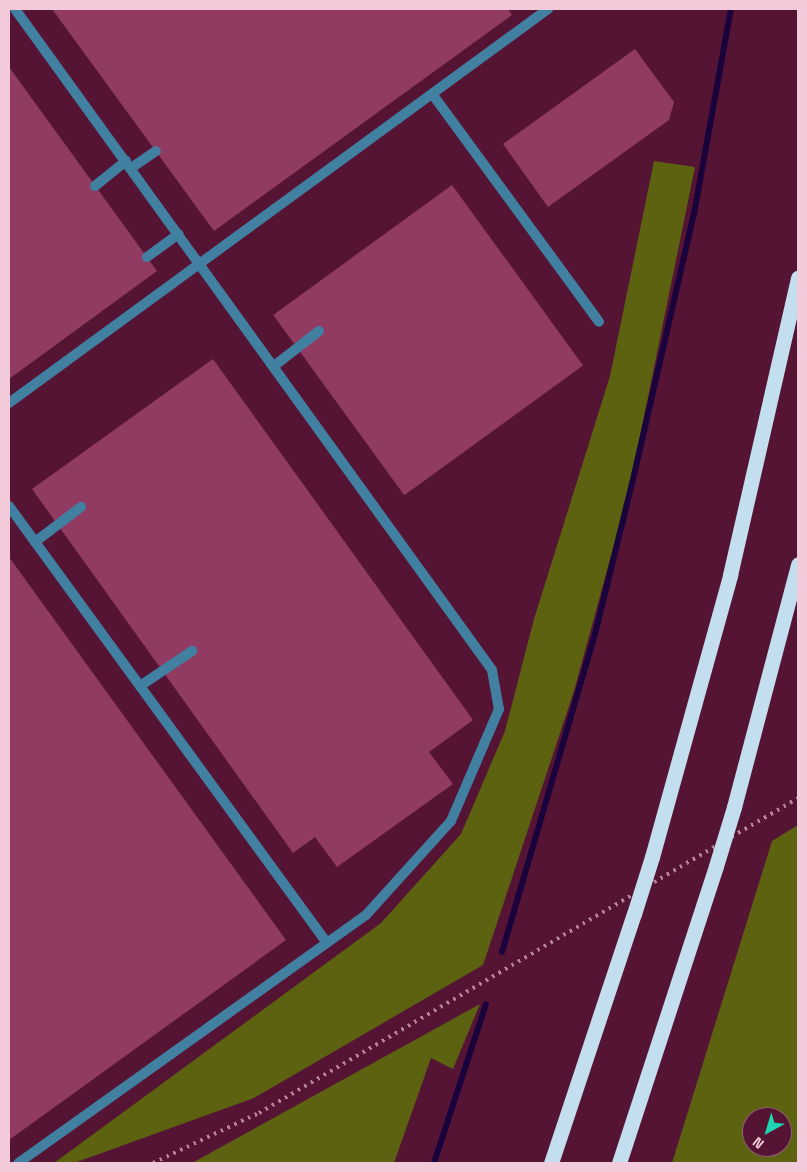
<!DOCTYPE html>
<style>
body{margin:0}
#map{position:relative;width:807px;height:1172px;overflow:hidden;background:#551434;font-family:"Space Grotesk",sans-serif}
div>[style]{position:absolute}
.forest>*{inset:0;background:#5c6210}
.stream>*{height:6px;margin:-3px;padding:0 3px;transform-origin:3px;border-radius:3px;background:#1a023c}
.building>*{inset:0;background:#913b62;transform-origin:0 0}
.lane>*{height:10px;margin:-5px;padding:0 5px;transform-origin:5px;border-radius:5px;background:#4180a1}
.highway>*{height:15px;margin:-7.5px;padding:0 7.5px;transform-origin:7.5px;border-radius:7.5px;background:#c3deef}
.rail>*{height:4px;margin-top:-2px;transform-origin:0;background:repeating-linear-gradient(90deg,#b58399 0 2.5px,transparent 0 7.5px)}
.highway-bridge>*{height:15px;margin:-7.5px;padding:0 7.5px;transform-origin:7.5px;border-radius:7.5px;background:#c3deef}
span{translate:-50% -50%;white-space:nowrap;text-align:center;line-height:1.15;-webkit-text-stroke:5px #551434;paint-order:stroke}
.frame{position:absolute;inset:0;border:10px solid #f3cad9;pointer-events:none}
.north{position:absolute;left:742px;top:1107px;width:50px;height:50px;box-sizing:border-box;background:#551434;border:1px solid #945d76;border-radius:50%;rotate:219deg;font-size:14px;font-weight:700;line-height:20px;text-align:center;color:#f3cad9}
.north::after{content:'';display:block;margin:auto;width:18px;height:22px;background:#1dd5b1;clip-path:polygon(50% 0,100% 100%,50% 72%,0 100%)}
</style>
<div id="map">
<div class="forest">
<div style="clip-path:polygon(654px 161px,695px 167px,629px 490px,574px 691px,483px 965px,254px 1098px,74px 1163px,54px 1163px,381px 923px,461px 834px,505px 731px,534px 619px,610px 376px)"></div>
<div style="clip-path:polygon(evenodd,798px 825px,798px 1163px,672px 1163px,772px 841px,798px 825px,752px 1117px,782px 1117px,782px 1147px,752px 1147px,752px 1117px)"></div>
<div style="clip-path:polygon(480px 1004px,453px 1069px,431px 1058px,394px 1163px,192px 1163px)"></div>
</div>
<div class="stream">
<div style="left:502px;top:952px;width:335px;rotate:-73.7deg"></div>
<div style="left:596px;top:630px;width:160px;rotate:-76.2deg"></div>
<div style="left:634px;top:475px;width:268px;rotate:-77.1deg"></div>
<div style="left:694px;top:214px;width:208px;rotate:-79.8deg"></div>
<div style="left:434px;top:1163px;width:167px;rotate:-71.9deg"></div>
</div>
<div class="building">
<div style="clip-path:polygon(52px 9px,508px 9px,512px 15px,214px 231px)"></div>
<div style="clip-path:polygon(635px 49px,674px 102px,669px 120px,548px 207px,503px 144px)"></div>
<div style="clip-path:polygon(9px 67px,157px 271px,9px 379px)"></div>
<div style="left:452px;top:185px;width:223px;height:221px;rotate:54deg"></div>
<div style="clip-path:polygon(213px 359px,473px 720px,429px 752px,453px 784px,337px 867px,315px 837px,293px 853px,32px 489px)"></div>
<div style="clip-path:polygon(9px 557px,286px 940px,9px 1140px)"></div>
</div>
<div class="lane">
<div style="left:15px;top:9px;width:815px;rotate:54.18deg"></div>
<div style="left:492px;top:670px;width:40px;rotate:80deg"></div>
<div style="left:499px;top:709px;width:122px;rotate:113.2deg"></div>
<div style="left:451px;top:821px;width:127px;rotate:132.1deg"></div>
<div style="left:366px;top:915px;width:427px;rotate:144.5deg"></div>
<div style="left:433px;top:95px;width:281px;rotate:53.8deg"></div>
<div style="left:131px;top:168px;width:30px;rotate:-34deg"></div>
<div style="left:95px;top:186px;width:40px;rotate:-39deg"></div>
<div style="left:147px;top:257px;width:39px;rotate:-36deg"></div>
<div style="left:274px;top:366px;width:57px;rotate:-37.9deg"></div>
<div style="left:9px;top:403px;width:668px;rotate:-36.17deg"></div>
<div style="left:9px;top:506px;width:540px;rotate:53.96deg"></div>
<div style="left:35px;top:542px;width:58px;rotate:-37.3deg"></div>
<div style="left:140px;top:686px;width:63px;rotate:-33.9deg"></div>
</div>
<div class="highway">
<div style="left:734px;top:807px;width:251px;rotate:-75.2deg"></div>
<div style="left:652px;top:857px;width:293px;rotate:-74.5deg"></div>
<div style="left:730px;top:575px;width:305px;rotate:-77.1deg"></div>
<div style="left:551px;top:1163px;width:262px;rotate:-71.6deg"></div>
<div style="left:619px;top:1163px;width:312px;rotate:-71.9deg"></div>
</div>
<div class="rail">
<div style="left:153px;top:1163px;width:117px;rotate:-25.3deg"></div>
<div style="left:259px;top:1113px;width:624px;rotate:-30.3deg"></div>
</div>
<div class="highway-bridge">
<div style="left:716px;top:866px;width:62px;rotate:-73deg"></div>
<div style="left:634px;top:914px;width:60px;rotate:-72.5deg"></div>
</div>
<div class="frame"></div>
<div class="north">N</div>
</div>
